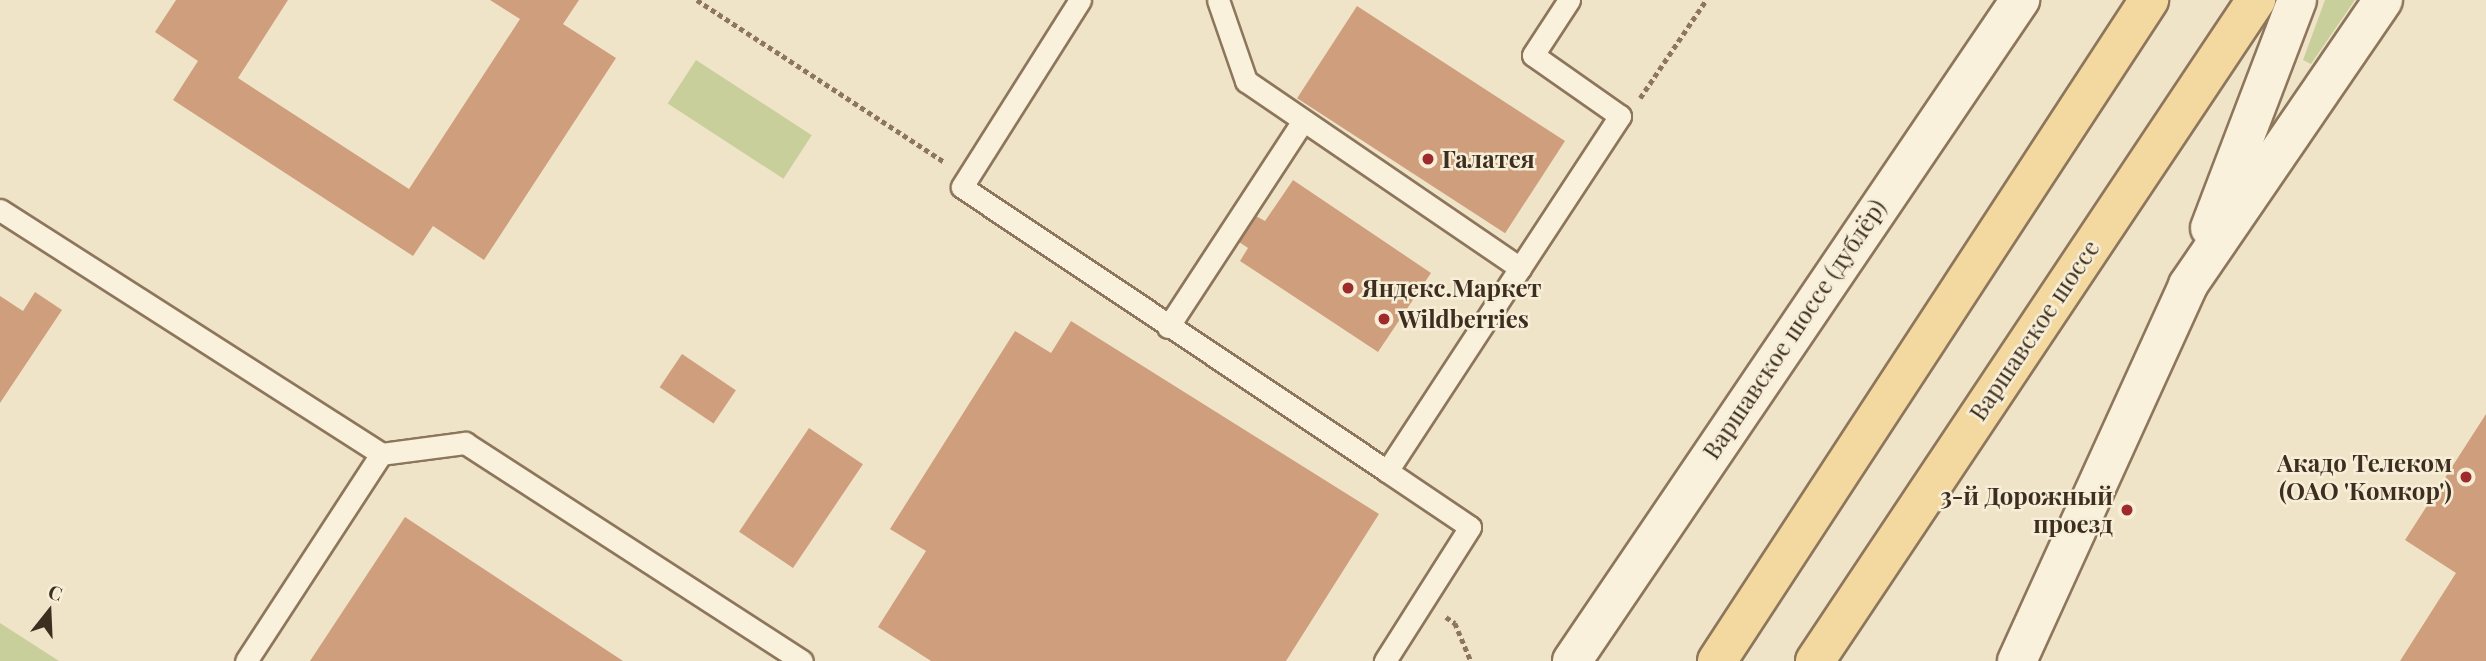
<!DOCTYPE html>
<meta charset="utf-8">
<style>
body{margin:0}
#map{position:relative;width:2486px;height:661px;overflow:hidden;background:#f0e4c8;font-family:"Playfair Display",serif}
div>[style]{position:absolute}
.green>*{inset:0;background:#c9cf9b;transform-origin:0 0}
.building>*{inset:0;background:#cf9f7d;transform-origin:0 0}
.path>*{height:4.5px;margin-top:-2.25px;transform-origin:0;background:repeating-linear-gradient(90deg,#8d765c 0 5px,transparent 0 8.5px)}
.roads{filter:drop-shadow(2px 0 #8d765c) drop-shadow(-2px 0 #8d765c) drop-shadow(0 2px #8d765c) drop-shadow(0 -2px #8d765c)}
.lane>*{height:21px;margin:-10.5px;padding:0 10.5px;transform-origin:10.5px;border-radius:10.5px;background:#faf1dc}
.secondary>*{height:38px;margin:-19px;padding:0 19px;transform-origin:19px;border-radius:19px;background:#faf1dc}
.primary>*{height:38px;margin:-19px;padding:0 19px;transform-origin:19px;border-radius:19px;background:#f3d9a0}
.dots>*{width:19px;height:19px;translate:-50% -50%;box-sizing:border-box;border:4px solid #f7eed8;border-radius:50%}
span{translate:-50% -50%;white-space:nowrap;text-align:center;line-height:1.15;-webkit-text-stroke:5px #f7eed8;paint-order:stroke}
.poi-label{font-size:24px;color:#3d2e20;font-weight:700}
.left{translate:0 -50%;text-align:left}
.right{translate:-100% -50%;text-align:right}
.street-label{font-size:24px;color:#3d2e20}
.north{position:absolute;left:14px;top:577px;width:70px;height:70px;-webkit-text-stroke:5px #f7eed8;paint-order:stroke;rotate:18deg;font-size:19px;font-weight:700;line-height:28px;text-align:center;color:#3d2e20}
.north::after{content:'';display:block;margin:auto;width:24px;height:32px;background:#3d2e20;clip-path:polygon(50% 0,100% 100%,50% 72%,0 100%)}
</style>
<div id="map">
<div class="green">
<div style="clip-path:polygon(2325px 0,2355px 0,2311px 64px,2303px 60px)"></div>
<div style="left:696px;top:60px;width:138px;height:52px;rotate:33deg"></div>
<div style="clip-path:polygon(0 623px,59px 661px,0 661px)"></div>
</div>
<div class="building">
<div style="clip-path:polygon(176px 0,288px 0,238px 78px,409px 189px,520px 19px,490px 0,579px 0,563px 24px,616px 58px,484px 260px,433px 226px,413px 256px,173px 100px,198px 61px,155px 32px)"></div>
<div style="left:1357px;top:6px;width:248px;height:110px;rotate:33deg"></div>
<div style="clip-path:polygon(1293px 180px,1431px 273px,1378px 352px,1240px 261px,1248px 248px,1239px 242px,1256px 216px,1265px 221px)"></div>
<div style="clip-path:polygon(35px 292px,62px 310px,0 403px,0 296px,23px 311px)"></div>
<div style="clip-path:polygon(1071px 321px,1379px 514px,1286px 661px,931px 661px,878px 627px,926px 551px,890px 529px,1015px 331px,1051px 353px)"></div>
<div style="left:682px;top:354px;width:65px;height:40px;rotate:34deg"></div>
<div style="clip-path:polygon(2486px 414px,2486px 661px,2400px 661px,2456px 573px,2405px 540px)"></div>
<div style="left:809px;top:428px;width:65px;height:125px;rotate:34deg"></div>
<div style="clip-path:polygon(405px 517px,623px 661px,310px 661px)"></div>
</div>
<div class="path">
<div style="left:697px;top:0;width:296px;rotate:33.2deg"></div>
<div style="left:1640px;top:98px;width:118px;rotate:-56deg"></div>
<div style="left:1446px;top:617px;width:11px;rotate:34deg"></div>
<div style="left:1455px;top:623px;width:41px;rotate:67.2deg"></div>
</div>
<div class="roads">
<div class="lane">
<div style="left:1080px;top:0;width:221px;rotate:122.3deg"></div>
<div style="left:962px;top:187px;width:511px;rotate:33.75deg"></div>
<div style="left:1218px;top:0;width:86px;rotate:70.9deg"></div>
<div style="left:1246px;top:81px;width:332px;rotate:34.3deg"></div>
<div style="left:1520px;top:268px;width:243px;rotate:123.2deg"></div>
<div style="left:1387px;top:471px;width:100px;rotate:34deg"></div>
<div style="left:1470px;top:527px;width:159px;rotate:122.4deg"></div>
<div style="left:0;top:210px;width:452px;rotate:32.6deg"></div>
<div style="left:381px;top:454px;width:247px;rotate:123.1deg"></div>
<div style="left:1520px;top:268px;width:182px;rotate:-56.7deg"></div>
<div style="left:1620px;top:116px;width:106px;rotate:-145deg"></div>
<div style="left:1533px;top:55px;width:66px;rotate:-56.8deg"></div>
<div style="left:1168px;top:327px;width:245px;rotate:-56.8deg"></div>
<div style="left:381px;top:454px;width:85px;rotate:-7.5deg"></div>
<div style="left:465px;top:443px;width:401px;rotate:32.9deg"></div>
</div>
<div class="secondary">
<div style="left:2210px;top:228px;width:244px;rotate:-69.1deg"></div>
<div style="left:1572px;top:661px;width:799px;rotate:-55.87deg"></div>
<div style="left:2017px;top:661px;width:413px;rotate:-65.5deg"></div>
<div style="left:2188px;top:285px;width:345px;rotate:-55.6deg"></div>
</div>
<div class="primary">
<div style="left:1717px;top:661px;width:790px;rotate:-56.83deg"></div>
<div style="left:1815px;top:661px;width:795px;rotate:-56.29deg"></div>
</div>
</div>
<div class="dots">
<div style="left:1428px;top:159px;background:#9e2a2b"></div>
<div style="left:1348px;top:288px;background:#9e2a2b"></div>
<div style="left:1384px;top:319px;background:#9e2a2b"></div>
<div style="left:2466px;top:477px;background:#9e2a2b"></div>
<div style="left:2127px;top:510px;background:#9e2a2b"></div>
</div>
<div class="poi-label">
<span class="left" style="left:1442px;top:159px">Галатея</span>
<span class="left" style="left:1362px;top:288px">Яндекс.Маркет</span>
<span class="left" style="left:1398px;top:319px">Wildberries</span>
<span class="right" style="left:2452px;top:477px">Акадо Телеком<br>(ОАО 'Комкор')</span>
<span class="right" style="left:2113px;top:510px">3-й Дорожный<br>проезд</span>
</div>
<div class="street-label">
<span style="left:1794px;top:329px;rotate:-56deg">Варшавское шоссе (дублёр)</span>
<span style="left:2034px;top:330px;rotate:-56deg">Варшавское шоссе</span>
</div>
<div class="north">С</div>
</div>
